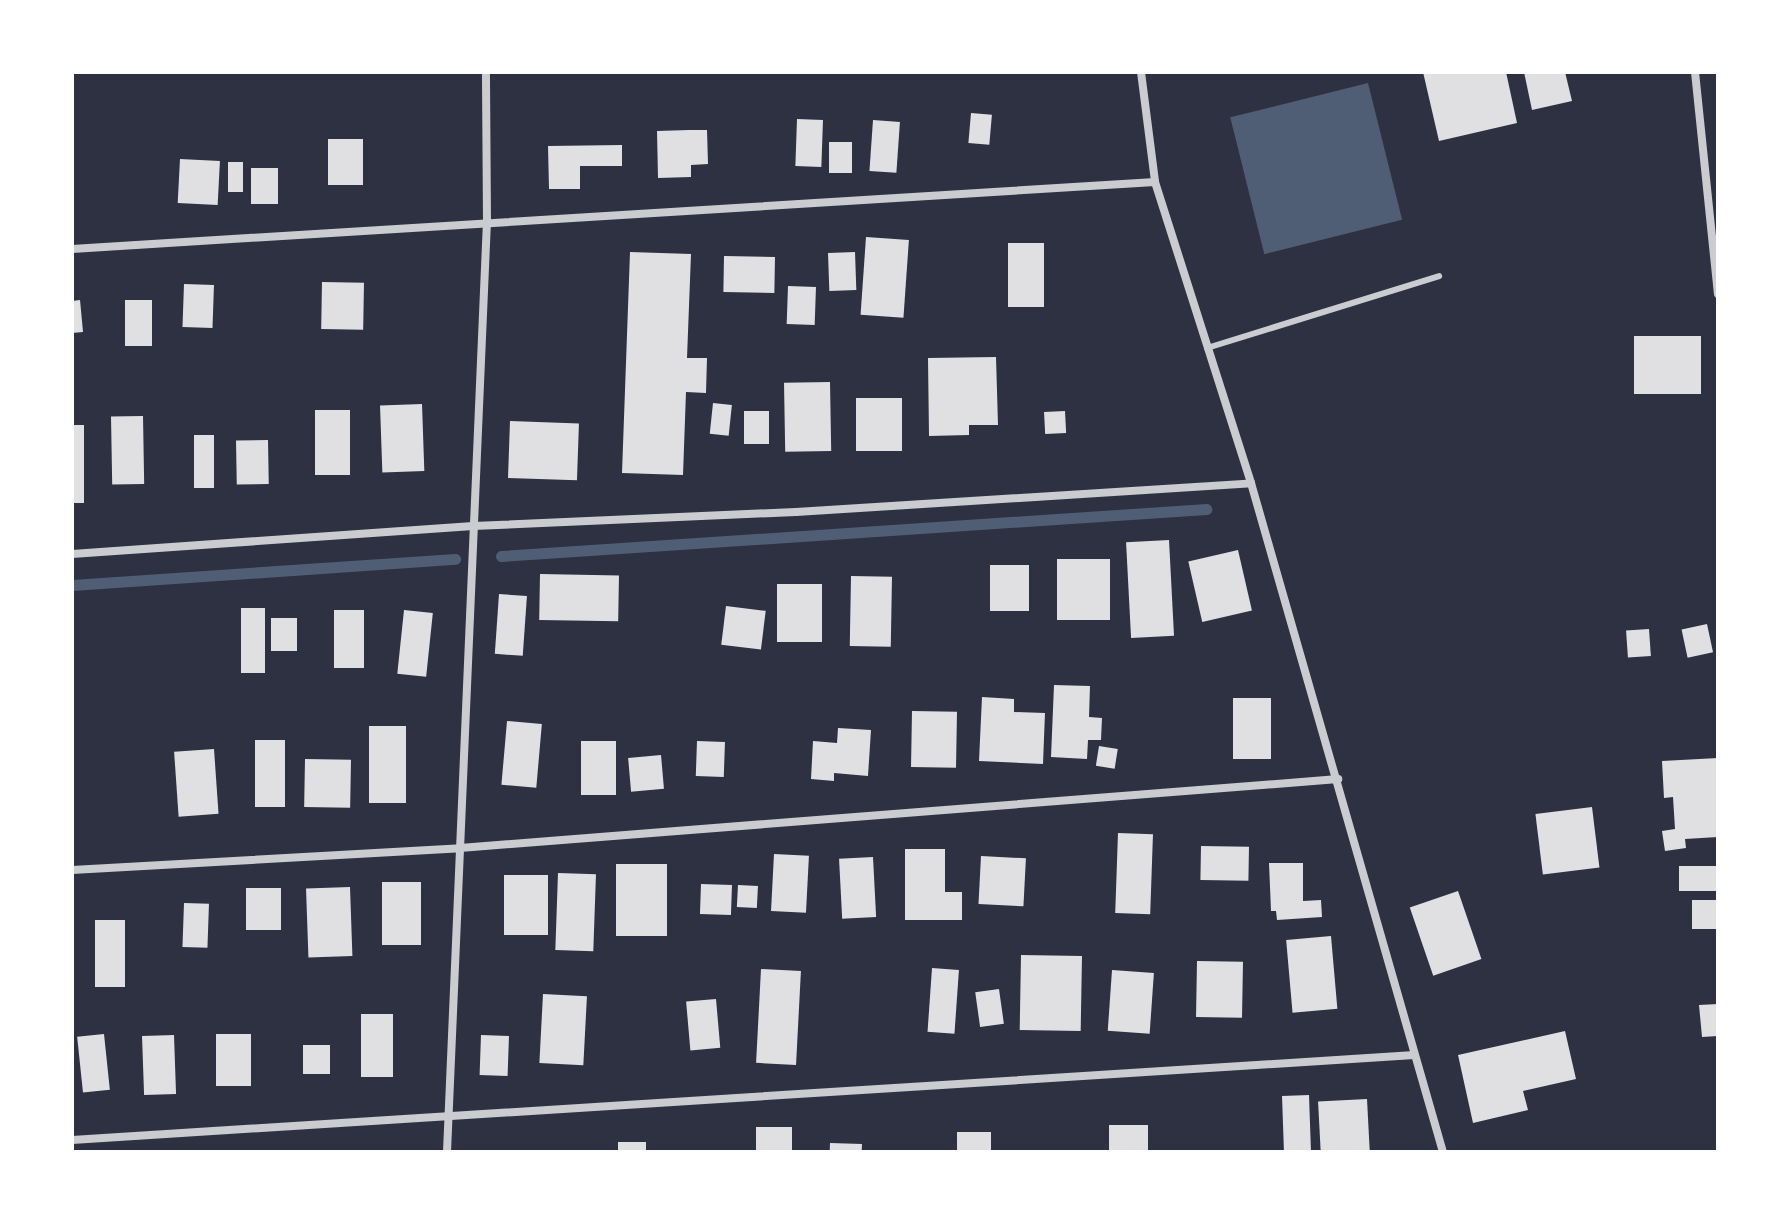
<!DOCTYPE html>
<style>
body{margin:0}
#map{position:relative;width:1790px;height:1224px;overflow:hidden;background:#2d3142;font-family:Roboto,sans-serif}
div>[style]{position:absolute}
.water>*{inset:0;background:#4f5d75;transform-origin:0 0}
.stream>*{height:11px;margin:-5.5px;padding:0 5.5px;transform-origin:5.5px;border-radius:5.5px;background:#4f5d75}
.building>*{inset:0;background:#e0e0e3;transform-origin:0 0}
.service>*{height:6px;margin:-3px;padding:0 3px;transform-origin:3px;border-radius:3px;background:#caccd0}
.minor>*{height:8px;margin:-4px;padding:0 4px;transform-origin:4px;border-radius:4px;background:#caccd0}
span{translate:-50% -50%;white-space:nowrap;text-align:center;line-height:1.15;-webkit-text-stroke:6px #fff;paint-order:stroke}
.frame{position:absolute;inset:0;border:74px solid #fff;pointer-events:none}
</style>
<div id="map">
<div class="water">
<div style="left:1368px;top:83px;width:141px;height:142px;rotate:76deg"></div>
</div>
<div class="stream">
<div style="left:501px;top:556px;width:707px;rotate:-3.81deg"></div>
<div style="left:72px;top:585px;width:384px;rotate:-3.9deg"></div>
</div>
<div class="building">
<div style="clip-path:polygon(1423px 72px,1506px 72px,1517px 123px,1439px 141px)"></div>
<div style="clip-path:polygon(1524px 72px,1565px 72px,1572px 101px,1532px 110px)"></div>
<div style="left:971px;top:113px;width:21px;height:30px;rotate:5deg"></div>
<div style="left:797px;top:119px;width:26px;height:47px;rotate:2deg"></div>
<div style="left:873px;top:120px;width:27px;height:51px;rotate:4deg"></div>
<div style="clip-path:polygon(689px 130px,707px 130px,708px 164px,691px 165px,691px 177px,658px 178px,657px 131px)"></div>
<div style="left:328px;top:139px;width:35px;height:46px"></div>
<div style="left:829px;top:142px;width:23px;height:31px"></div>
<div style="clip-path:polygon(622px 145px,622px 166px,580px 166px,580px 189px,549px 189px,548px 146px)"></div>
<div style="left:180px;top:159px;width:40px;height:44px;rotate:3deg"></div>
<div style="left:228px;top:162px;width:15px;height:30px"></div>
<div style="left:251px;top:168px;width:27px;height:36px"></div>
<div style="left:866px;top:237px;width:43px;height:78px;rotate:4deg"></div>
<div style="left:1008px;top:243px;width:36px;height:64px"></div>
<div style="clip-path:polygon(630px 252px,691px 254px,687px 358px,707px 358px,706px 393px,686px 392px,683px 475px,622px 473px)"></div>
<div style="left:855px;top:252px;width:38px;height:27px;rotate:88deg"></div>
<div style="left:724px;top:256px;width:51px;height:36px;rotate:1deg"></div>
<div style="left:322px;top:282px;width:42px;height:47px;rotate:1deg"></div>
<div style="left:184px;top:284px;width:30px;height:43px;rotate:2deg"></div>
<div style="left:788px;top:286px;width:28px;height:38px;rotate:2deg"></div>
<div style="clip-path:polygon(80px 300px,83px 332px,72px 333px,72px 301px)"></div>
<div style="left:125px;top:300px;width:27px;height:46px"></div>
<div style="left:1634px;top:336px;width:67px;height:58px"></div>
<div style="clip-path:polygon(996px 357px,998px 425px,969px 425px,969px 435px,929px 436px,928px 358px)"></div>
<div style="left:830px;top:382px;width:69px;height:46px;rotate:89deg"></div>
<div style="left:856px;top:398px;width:46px;height:53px"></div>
<div style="left:713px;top:403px;width:19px;height:31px;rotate:6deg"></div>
<div style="left:422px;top:404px;width:67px;height:42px;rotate:88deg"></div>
<div style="left:315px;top:410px;width:35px;height:65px"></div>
<div style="left:744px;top:411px;width:25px;height:33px"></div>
<div style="left:1065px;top:411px;width:22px;height:21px;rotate:87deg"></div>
<div style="left:143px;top:416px;width:68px;height:32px;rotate:89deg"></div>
<div style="left:510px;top:421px;width:69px;height:57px;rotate:2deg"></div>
<div style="left:72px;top:425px;width:12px;height:78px"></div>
<div style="left:194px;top:435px;width:20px;height:53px"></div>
<div style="left:268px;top:440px;width:44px;height:32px;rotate:89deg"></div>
<div style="left:1169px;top:540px;width:96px;height:43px;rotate:87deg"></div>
<div style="left:1238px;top:550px;width:62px;height:51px;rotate:77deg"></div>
<div style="left:1057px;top:559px;width:53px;height:61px"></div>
<div style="left:990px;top:565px;width:39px;height:46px"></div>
<div style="left:540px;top:574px;width:79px;height:46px;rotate:1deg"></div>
<div style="left:851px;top:576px;width:41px;height:70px;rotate:1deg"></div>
<div style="left:777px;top:584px;width:45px;height:58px"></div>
<div style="left:499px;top:594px;width:28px;height:60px;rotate:4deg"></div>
<div style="left:726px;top:606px;width:40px;height:39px;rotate:7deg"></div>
<div style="left:265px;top:608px;width:65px;height:24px;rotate:90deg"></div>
<div style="left:334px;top:610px;width:30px;height:58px"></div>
<div style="left:404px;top:610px;width:29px;height:64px;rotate:6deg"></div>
<div style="left:271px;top:618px;width:26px;height:33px"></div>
<div style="left:1707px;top:624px;width:29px;height:26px;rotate:78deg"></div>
<div style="left:1649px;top:629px;width:27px;height:23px;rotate:86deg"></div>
<div style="clip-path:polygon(1054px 685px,1090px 686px,1089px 717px,1102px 718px,1101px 740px,1088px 740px,1087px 759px,1051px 757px)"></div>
<div style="clip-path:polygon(982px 697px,1014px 699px,1014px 712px,1045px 713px,1043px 764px,979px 761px)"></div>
<div style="left:1233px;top:698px;width:38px;height:61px"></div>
<div style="left:912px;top:711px;width:45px;height:56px;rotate:1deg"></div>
<div style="left:507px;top:721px;width:35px;height:64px;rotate:5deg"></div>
<div style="left:369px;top:726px;width:37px;height:77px"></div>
<div style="clip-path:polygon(838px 728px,871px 730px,868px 776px,834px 773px,834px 781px,811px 779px,813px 741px,837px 743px)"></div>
<div style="left:255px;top:740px;width:30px;height:67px"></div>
<div style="left:581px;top:741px;width:35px;height:54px"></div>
<div style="left:697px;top:741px;width:28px;height:35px;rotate:2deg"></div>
<div style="left:1099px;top:746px;width:19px;height:20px;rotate:9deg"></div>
<div style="left:214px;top:749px;width:65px;height:40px;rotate:86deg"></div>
<div style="left:661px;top:755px;width:34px;height:33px;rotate:85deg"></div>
<div style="clip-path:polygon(1718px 758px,1718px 837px,1685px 839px,1686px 848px,1665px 851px,1662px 831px,1675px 829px,1673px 797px,1664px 798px,1662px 761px)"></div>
<div style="left:305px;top:759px;width:46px;height:48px;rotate:1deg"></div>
<div style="left:1592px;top:807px;width:61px;height:57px;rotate:83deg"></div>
<div style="left:1118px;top:833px;width:35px;height:80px;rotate:2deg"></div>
<div style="left:1201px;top:846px;width:48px;height:34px;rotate:1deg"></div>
<div style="clip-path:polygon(905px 849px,945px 849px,945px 892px,962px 892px,962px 920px,905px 920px)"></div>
<div style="left:774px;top:854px;width:35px;height:57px;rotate:3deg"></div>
<div style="left:981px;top:856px;width:45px;height:48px;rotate:3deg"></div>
<div style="left:873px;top:857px;width:60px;height:34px;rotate:87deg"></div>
<div style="clip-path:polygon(1269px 863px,1303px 863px,1303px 901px,1321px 900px,1322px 917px,1277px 920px,1276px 911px,1271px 911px)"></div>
<div style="left:616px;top:864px;width:51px;height:72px"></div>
<div style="left:1718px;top:866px;width:25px;height:39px;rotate:90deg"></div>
<div style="left:558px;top:873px;width:38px;height:77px;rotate:2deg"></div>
<div style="left:504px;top:875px;width:44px;height:60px"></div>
<div style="left:382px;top:882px;width:39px;height:63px"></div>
<div style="left:701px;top:884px;width:31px;height:30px;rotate:2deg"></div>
<div style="left:738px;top:885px;width:20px;height:22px;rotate:3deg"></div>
<div style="left:350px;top:887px;width:69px;height:44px;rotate:88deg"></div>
<div style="left:246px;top:888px;width:35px;height:42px"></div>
<div style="left:1458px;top:891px;width:72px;height:51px;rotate:71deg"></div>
<div style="left:1718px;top:900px;width:29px;height:26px;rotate:90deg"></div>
<div style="left:184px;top:903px;width:25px;height:44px;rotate:2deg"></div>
<div style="left:95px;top:920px;width:30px;height:67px"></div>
<div style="left:1331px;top:936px;width:73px;height:45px;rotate:85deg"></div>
<div style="left:1021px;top:955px;width:61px;height:75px;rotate:1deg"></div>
<div style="left:1197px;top:961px;width:46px;height:56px;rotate:1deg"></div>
<div style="left:932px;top:968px;width:27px;height:64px;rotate:4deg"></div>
<div style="left:761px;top:969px;width:40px;height:94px;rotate:3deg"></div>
<div style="left:1112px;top:970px;width:42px;height:61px;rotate:4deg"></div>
<div style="left:999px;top:989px;width:35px;height:24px;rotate:82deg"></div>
<div style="left:543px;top:994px;width:44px;height:69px;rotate:3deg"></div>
<div style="left:716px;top:999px;width:49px;height:30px;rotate:85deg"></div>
<div style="clip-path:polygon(1718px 1004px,1718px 1036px,1702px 1037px,1699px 1005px)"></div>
<div style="left:361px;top:1014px;width:32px;height:63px"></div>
<div style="clip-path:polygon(1565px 1031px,1576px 1079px,1523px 1091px,1528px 1110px,1473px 1123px,1458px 1055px)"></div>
<div style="left:104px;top:1034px;width:56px;height:27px;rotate:84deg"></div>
<div style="left:216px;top:1034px;width:35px;height:52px"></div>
<div style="left:174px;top:1035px;width:59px;height:32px;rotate:88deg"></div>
<div style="left:481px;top:1035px;width:28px;height:40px;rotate:2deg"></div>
<div style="left:303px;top:1045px;width:27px;height:29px"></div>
<div style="left:1309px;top:1095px;width:57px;height:27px;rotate:88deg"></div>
<div style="left:1367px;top:1099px;width:53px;height:49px;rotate:87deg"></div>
<div style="left:1109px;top:1125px;width:39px;height:27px"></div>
<div style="left:756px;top:1127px;width:36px;height:25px"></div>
<div style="left:957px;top:1132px;width:34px;height:20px"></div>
<div style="left:618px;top:1142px;width:28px;height:10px"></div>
<div style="left:830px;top:1143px;width:32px;height:9px;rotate:2deg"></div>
</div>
<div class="service">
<div style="left:1207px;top:348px;width:243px;rotate:-17.2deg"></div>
</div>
<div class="minor">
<div style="left:1141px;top:72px;width:111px;rotate:82.7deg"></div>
<div style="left:1155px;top:182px;width:316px;rotate:72.3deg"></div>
<div style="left:1251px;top:483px;width:696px;rotate:73.99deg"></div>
<div style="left:1695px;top:72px;width:223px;rotate:84.1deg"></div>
<div style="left:72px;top:249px;width:1085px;rotate:-3.54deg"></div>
<div style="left:72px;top:554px;width:402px;rotate:-4deg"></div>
<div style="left:473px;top:526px;width:323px;rotate:-2.5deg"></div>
<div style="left:796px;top:512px;width:456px;rotate:-3.6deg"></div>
<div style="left:72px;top:870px;width:389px;rotate:-3.2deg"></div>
<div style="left:460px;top:848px;width:881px;rotate:-4.49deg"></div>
<div style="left:72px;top:1140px;width:1345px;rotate:-3.62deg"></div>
<div style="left:447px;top:1152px;width:931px;rotate:-87.54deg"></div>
<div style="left:487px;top:222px;width:150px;rotate:-90.4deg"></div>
</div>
<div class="frame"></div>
</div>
